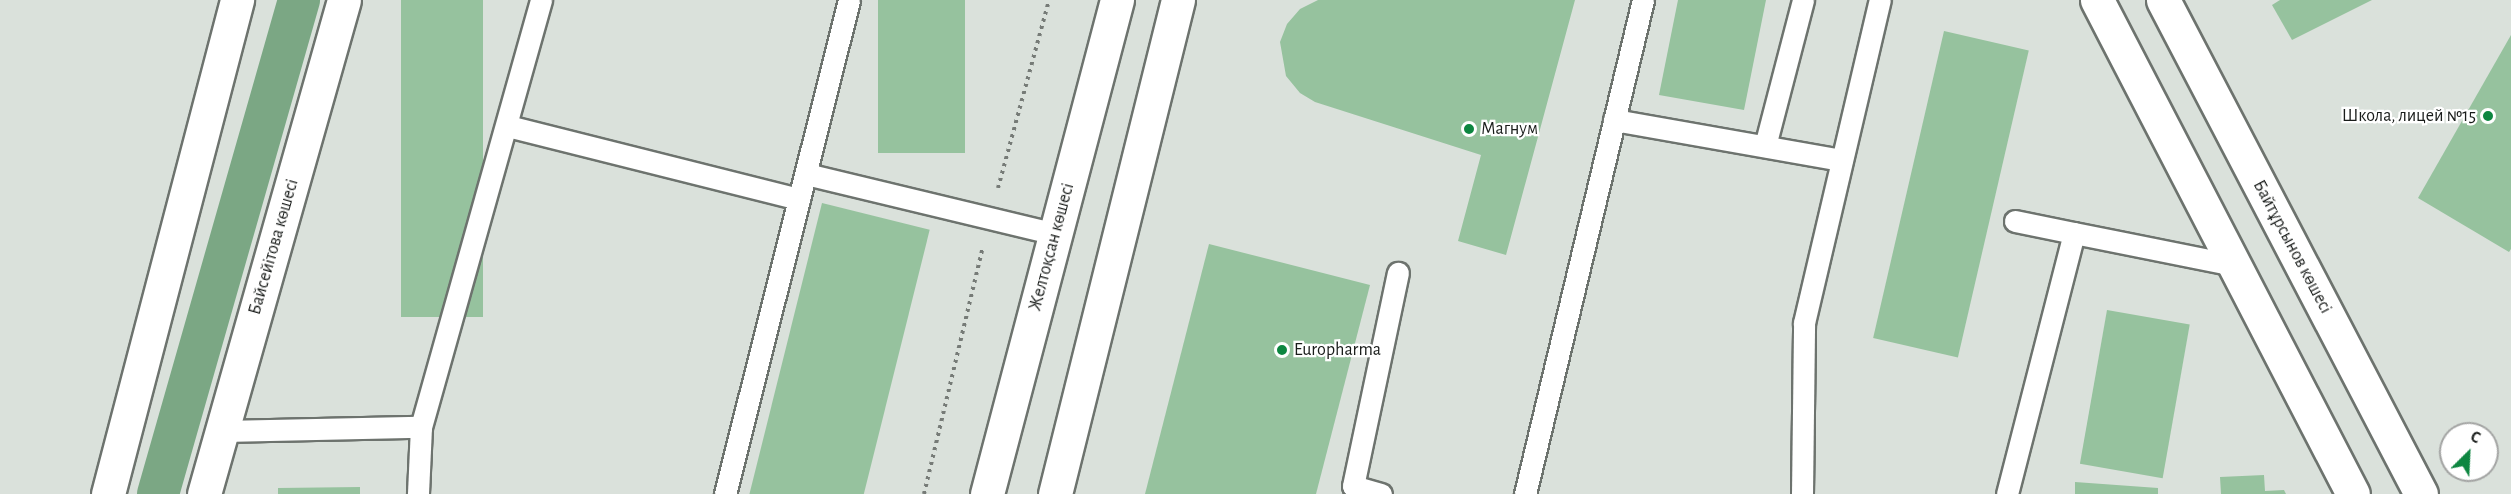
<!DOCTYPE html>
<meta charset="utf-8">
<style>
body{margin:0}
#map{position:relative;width:2511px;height:494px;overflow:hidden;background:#dae1db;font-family:"Alegreya Sans",sans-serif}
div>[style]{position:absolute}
.canal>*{height:42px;margin:-21px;padding:0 21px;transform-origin:21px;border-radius:21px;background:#7ba784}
.building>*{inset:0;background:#96c29e;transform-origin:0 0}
.path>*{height:4px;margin-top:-2px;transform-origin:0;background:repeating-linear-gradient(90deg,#767b77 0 3px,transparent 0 7.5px)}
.roads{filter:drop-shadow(2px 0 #6d736e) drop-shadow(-2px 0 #6d736e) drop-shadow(0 2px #6d736e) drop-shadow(0 -2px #6d736e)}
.lane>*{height:21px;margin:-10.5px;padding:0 10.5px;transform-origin:10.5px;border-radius:10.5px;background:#fff}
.street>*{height:33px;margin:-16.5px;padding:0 16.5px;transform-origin:16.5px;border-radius:16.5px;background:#fff}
.secondary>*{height:33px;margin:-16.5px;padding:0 16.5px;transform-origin:16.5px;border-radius:16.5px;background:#fff}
.dots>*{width:16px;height:16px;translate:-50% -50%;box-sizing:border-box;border:3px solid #fff;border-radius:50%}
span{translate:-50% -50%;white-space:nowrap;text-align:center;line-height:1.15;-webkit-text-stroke:4.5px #fff;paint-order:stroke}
.poi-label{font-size:18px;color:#191c1a}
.right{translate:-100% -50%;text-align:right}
.left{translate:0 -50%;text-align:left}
.street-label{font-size:18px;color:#191c1a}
.north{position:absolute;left:2439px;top:422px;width:60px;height:60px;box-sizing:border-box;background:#fff;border:2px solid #a3a4a3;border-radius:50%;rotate:24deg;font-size:16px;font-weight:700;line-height:24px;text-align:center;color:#191c1a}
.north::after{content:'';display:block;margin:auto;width:21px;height:27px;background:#0d8640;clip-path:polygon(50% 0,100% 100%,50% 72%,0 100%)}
</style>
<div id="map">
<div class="canal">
<div style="left:158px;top:494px;width:514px;rotate:-74.07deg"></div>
</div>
<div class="building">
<div style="left:401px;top:0;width:82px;height:317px"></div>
<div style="left:878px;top:0;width:87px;height:153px"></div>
<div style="clip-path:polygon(1318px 0,1575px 0,1506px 255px,1458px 241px,1481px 155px,1315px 102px,1300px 93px,1286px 76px,1280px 42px,1287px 24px,1300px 9px)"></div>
<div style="clip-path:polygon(1678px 0,1766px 0,1744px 110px,1659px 95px)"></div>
<div style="clip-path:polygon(2280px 0,2372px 0,2292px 40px,2272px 5px)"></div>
<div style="left:1944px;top:31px;width:87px;height:315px;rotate:13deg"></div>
<div style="clip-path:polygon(2511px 35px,2511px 249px,2509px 252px,2418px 198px)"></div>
<div style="left:822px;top:203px;width:111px;height:301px;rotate:14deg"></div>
<div style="clip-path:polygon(1209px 244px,1370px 285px,1316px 494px,1145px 494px)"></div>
<div style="left:2107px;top:310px;width:84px;height:156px;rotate:10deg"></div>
<div style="clip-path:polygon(2264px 475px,2265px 491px,2284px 490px,2286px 494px,2221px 494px,2220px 477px)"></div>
<div style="clip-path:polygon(2075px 482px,2158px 488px,2158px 494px,2075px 494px)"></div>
<div style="clip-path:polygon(360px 487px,360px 494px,278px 494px,278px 488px)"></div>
</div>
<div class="path">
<div style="left:998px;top:188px;width:195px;rotate:-74.8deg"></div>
<div style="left:924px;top:494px;width:254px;rotate:-76.6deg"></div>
</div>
<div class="roads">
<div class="lane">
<div style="left:1614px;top:120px;width:231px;rotate:10deg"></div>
<div style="left:508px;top:126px;width:300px;rotate:14.1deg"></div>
<div style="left:1765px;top:146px;width:151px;rotate:-75.4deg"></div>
<div style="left:806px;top:174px;width:257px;rotate:13.5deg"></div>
<div style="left:2015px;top:221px;width:60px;rotate:11.5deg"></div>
<div style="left:421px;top:427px;width:444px;rotate:-74.3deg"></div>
<div style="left:222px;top:431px;width:199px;rotate:-1.2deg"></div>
<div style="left:421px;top:427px;width:67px;rotate:92.6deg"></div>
<div style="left:725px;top:494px;width:509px;rotate:-75.91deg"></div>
<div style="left:1381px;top:494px;width:29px;rotate:-164deg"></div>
<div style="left:1353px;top:486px;width:218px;rotate:-78.1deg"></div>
<div style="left:1525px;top:494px;width:508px;rotate:-76.57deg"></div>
<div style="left:1802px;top:494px;width:171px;rotate:-89.3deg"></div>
<div style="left:1804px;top:323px;width:332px;rotate:-76.8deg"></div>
<div style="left:2007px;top:494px;width:269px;rotate:-75.6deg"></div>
<div style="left:2074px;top:233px;width:163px;rotate:11.3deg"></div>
</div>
<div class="street">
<div style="left:108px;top:494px;width:511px;rotate:-75.36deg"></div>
<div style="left:204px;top:494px;width:513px;rotate:-74.18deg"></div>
</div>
<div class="secondary">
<div style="left:2097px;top:0;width:556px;rotate:62.61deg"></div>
<div style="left:2163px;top:0;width:557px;rotate:62.42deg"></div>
<div style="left:987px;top:494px;width:511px;rotate:-75.26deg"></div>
<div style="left:1055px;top:494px;width:509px;rotate:-76.02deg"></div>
</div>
</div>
<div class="dots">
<div style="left:2488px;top:116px;background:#0d8640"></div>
<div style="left:1469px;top:129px;background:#0d8640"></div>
<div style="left:1282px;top:350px;background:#0d8640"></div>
</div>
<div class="poi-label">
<span class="right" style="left:2476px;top:116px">Школа, лицей №15</span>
<span class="left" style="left:1481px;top:129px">Магнум</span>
<span class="left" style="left:1294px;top:350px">Europharma</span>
</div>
<div class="street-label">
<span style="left:274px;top:247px;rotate:-74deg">Байсейітова көшесі</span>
<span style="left:1052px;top:247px;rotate:-75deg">Желтоқсан көшесі</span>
<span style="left:2292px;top:247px;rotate:62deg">Байтұрсынов көшесі</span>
</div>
<div class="north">С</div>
</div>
